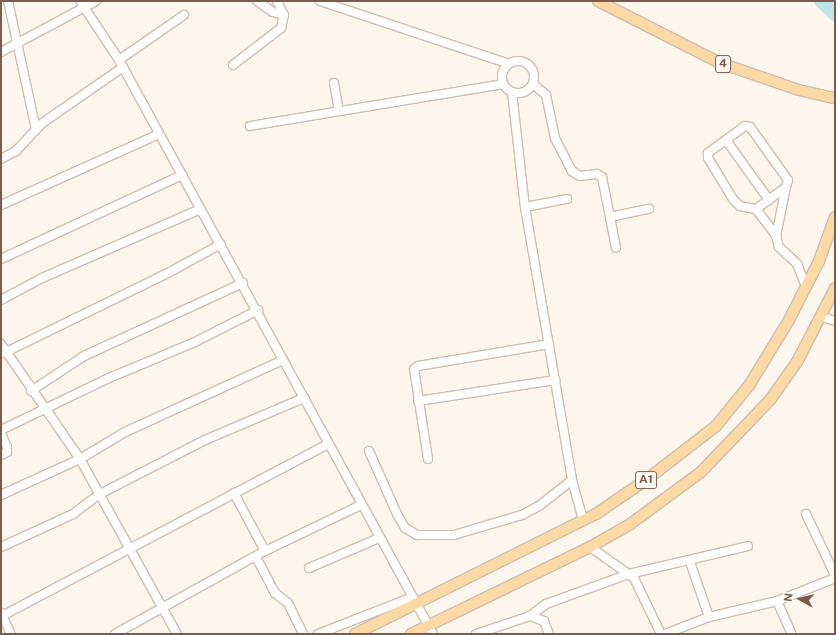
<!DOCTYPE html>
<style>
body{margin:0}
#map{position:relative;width:836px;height:635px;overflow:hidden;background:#fdf6ec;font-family:"Public Sans",sans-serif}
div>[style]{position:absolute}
.river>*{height:14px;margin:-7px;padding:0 7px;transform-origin:7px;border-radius:7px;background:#bfe3e8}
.roads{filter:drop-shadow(1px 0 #d1beb0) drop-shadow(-1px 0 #d1beb0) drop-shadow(0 1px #d1beb0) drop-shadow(0 -1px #d1beb0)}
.minor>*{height:8px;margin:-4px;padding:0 4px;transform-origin:4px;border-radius:4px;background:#fff}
.minor>.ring{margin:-4px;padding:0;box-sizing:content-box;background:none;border:8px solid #fff;border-radius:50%}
.major>*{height:10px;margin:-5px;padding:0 5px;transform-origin:5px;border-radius:5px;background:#fbd9a5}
span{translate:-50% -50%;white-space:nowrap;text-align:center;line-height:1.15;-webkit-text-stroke:3.5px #fffaf3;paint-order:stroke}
.shield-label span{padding:1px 3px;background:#fffaf3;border:1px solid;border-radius:3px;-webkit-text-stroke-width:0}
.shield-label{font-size:12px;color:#7a5c4d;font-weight:700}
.frame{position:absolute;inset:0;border:2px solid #7a5c4d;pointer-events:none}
.north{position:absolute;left:780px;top:579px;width:40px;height:40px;-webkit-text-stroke:3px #fffaf3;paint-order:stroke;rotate:278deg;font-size:11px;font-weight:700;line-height:16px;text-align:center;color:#7a5c4d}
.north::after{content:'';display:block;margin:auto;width:14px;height:18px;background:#7a5c4d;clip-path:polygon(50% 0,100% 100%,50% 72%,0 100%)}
</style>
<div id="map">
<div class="river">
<div style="left:821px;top:1px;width:19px;rotate:43deg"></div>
</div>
<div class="roads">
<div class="minor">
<div style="left:8px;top:1px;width:131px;rotate:77.7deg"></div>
<div style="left:80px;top:1px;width:71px;rotate:56.5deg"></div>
<div style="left:119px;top:60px;width:654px;rotate:61.32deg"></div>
<div style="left:257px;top:1px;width:19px;rotate:35deg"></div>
<div style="left:273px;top:12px;width:11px;rotate:15deg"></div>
<div style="left:320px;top:1px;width:199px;rotate:18.4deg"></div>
<div style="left:1px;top:52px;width:108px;rotate:-28.2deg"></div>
<div style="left:119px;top:60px;width:79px;rotate:-34.7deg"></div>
<div class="ring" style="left:502px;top:61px;width:24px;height:24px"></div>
<div style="left:233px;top:65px;width:61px;rotate:-37.6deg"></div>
<div style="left:281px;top:28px;width:13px;rotate:-77deg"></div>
<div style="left:284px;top:15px;width:16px;rotate:-117deg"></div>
<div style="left:334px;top:83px;width:28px;rotate:80deg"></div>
<div style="left:533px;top:84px;width:17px;rotate:40deg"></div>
<div style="left:546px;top:95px;width:44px;rotate:78.2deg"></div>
<div style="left:555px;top:138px;width:37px;rotate:63deg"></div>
<div style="left:572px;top:171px;width:9px;rotate:32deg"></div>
<div style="left:580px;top:176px;width:17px;rotate:-7deg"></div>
<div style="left:597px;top:174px;width:6px;rotate:31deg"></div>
<div style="left:602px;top:177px;width:72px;rotate:78.8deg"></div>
<div style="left:512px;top:92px;width:116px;rotate:83.6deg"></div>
<div style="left:525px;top:207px;width:277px;rotate:80.2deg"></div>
<div style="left:572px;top:480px;width:41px;rotate:74.6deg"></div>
<div style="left:250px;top:126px;width:256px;rotate:-9.4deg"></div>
<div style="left:726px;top:140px;width:74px;rotate:54.4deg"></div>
<div style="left:1px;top:159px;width:17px;rotate:-28deg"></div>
<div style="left:16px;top:151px;width:37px;rotate:-47deg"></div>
<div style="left:41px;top:124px;width:100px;rotate:-34.8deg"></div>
<div style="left:1px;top:205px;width:173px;rotate:-24.2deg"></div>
<div style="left:525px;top:207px;width:43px;rotate:-10.8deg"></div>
<div style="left:756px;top:209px;width:37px;rotate:-36deg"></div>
<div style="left:786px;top:187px;width:7px;rotate:-74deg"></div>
<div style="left:788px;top:180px;width:65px;rotate:-125.6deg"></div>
<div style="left:750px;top:127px;width:5px;rotate:-169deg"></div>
<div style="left:745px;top:126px;width:46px;rotate:143.9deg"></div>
<div style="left:708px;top:153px;width:5px;rotate:90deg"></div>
<div style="left:708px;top:158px;width:48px;rotate:58.6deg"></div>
<div style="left:733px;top:199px;width:10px;rotate:45deg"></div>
<div style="left:740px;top:206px;width:16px;rotate:11deg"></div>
<div style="left:756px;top:209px;width:34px;rotate:53deg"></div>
<div style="left:776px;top:236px;width:11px;rotate:75deg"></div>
<div style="left:779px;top:247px;width:25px;rotate:43deg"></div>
<div style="left:797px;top:264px;width:24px;rotate:68deg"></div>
<div style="left:610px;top:217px;width:40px;rotate:-12deg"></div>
<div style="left:776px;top:236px;width:50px;rotate:-78.5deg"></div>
<div style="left:1px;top:259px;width:200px;rotate:-24.9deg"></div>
<div style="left:1px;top:300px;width:47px;rotate:-28.2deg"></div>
<div style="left:42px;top:278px;width:173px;rotate:-23.5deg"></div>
<div style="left:822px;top:317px;width:14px;rotate:17deg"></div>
<div style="left:1px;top:344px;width:140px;rotate:55.5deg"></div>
<div style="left:80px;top:459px;width:200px;rotate:61deg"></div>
<div style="left:4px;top:353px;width:182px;rotate:-26deg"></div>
<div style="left:168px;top:273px;width:60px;rotate:-28.7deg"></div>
<div style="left:31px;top:391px;width:64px;rotate:-33.4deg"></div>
<div style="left:84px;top:356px;width:175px;rotate:-24.7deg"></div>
<div style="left:418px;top:401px;width:139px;rotate:-8.7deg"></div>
<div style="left:1px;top:430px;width:120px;rotate:-25.7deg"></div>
<div style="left:109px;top:378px;width:93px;rotate:-22.7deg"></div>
<div style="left:195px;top:342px;width:71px;rotate:-26.9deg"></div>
<div style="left:1px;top:433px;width:15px;rotate:67deg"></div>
<div style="left:7px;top:447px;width:5px;rotate:90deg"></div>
<div style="left:7px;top:452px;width:7px;rotate:153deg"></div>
<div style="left:369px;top:451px;width:69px;rotate:66deg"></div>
<div style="left:397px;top:514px;width:16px;rotate:60deg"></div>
<div style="left:405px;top:528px;width:14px;rotate:30deg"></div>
<div style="left:417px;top:535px;width:37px"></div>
<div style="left:454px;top:535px;width:71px;rotate:-16.4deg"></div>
<div style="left:522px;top:515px;width:19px;rotate:-28deg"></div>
<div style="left:539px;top:506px;width:42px;rotate:-38.2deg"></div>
<div style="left:428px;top:459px;width:91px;rotate:-98.8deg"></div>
<div style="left:414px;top:369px;width:5px;rotate:-37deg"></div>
<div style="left:418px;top:366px;width:133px;rotate:-9.5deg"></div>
<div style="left:234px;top:493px;width:66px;rotate:61.9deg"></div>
<div style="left:1px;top:495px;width:87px;rotate:-24.5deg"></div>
<div style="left:80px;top:459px;width:52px;rotate:-31deg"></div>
<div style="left:125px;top:432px;width:174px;rotate:-24.5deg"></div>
<div style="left:806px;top:514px;width:68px;rotate:64.6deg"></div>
<div style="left:1px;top:547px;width:79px;rotate:-24.6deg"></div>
<div style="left:73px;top:514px;width:31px;rotate:-37deg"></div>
<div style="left:98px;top:495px;width:120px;rotate:-27.2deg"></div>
<div style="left:205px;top:440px;width:108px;rotate:-23deg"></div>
<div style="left:590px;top:547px;width:54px;rotate:35.2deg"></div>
<div style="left:634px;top:578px;width:62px;rotate:64.3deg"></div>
<div style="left:256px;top:557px;width:41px;rotate:62.2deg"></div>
<div style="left:275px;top:593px;width:16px;rotate:38deg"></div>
<div style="left:288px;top:603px;width:34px;rotate:64deg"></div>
<div style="left:690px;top:562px;width:58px;rotate:70.9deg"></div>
<div style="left:309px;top:568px;width:76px;rotate:-23.2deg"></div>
<div style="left:777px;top:601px;width:36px;rotate:66deg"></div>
<div style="left:1px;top:613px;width:23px;rotate:65deg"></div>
<div style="left:2px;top:616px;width:369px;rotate:-27.8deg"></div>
<div style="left:530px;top:616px;width:20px;rotate:-37deg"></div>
<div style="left:546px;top:604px;width:88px;rotate:-19.9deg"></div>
<div style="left:629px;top:574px;width:122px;rotate:-13.2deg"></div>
<div style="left:115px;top:634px;width:171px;rotate:-29deg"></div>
<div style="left:265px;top:551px;width:106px;rotate:-25.6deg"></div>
<div style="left:318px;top:634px;width:100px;rotate:-21.2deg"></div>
<div style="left:476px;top:634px;width:57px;rotate:-18.4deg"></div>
<div style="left:530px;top:616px;width:15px;rotate:20deg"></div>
<div style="left:544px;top:621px;width:14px;rotate:69deg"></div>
<div style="left:665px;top:634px;width:47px;rotate:-21.1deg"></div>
<div style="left:709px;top:617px;width:70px;rotate:-13.2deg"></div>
<div style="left:777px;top:601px;width:62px;rotate:-21.6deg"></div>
</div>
<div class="major">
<div style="left:598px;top:1px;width:137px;rotate:26.9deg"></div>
<div style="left:720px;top:63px;width:83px;rotate:18.9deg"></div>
<div style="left:799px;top:90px;width:37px;rotate:13deg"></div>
<div style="left:355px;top:634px;width:269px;rotate:-26.5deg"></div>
<div style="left:596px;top:514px;width:65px;rotate:-34.4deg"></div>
<div style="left:650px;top:477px;width:83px;rotate:-37.7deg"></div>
<div style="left:716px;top:426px;width:54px;rotate:-51deg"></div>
<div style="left:750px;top:384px;width:75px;rotate:-58.6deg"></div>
<div style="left:789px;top:320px;width:66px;rotate:-63deg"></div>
<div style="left:819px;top:261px;width:47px;rotate:-70deg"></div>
<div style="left:411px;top:634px;width:199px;rotate:-25.9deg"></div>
<div style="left:590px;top:547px;width:45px;rotate:-29.4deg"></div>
<div style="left:629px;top:525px;width:89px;rotate:-36.4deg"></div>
<div style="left:701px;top:472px;width:100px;rotate:-46.2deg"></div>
<div style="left:770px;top:400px;width:47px;rotate:-54.6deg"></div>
<div style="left:797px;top:362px;width:83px;rotate:-62.8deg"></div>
</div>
</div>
<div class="shield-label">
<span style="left:723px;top:64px">4</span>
<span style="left:646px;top:480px">A1</span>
</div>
<div class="frame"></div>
<div class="north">N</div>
</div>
